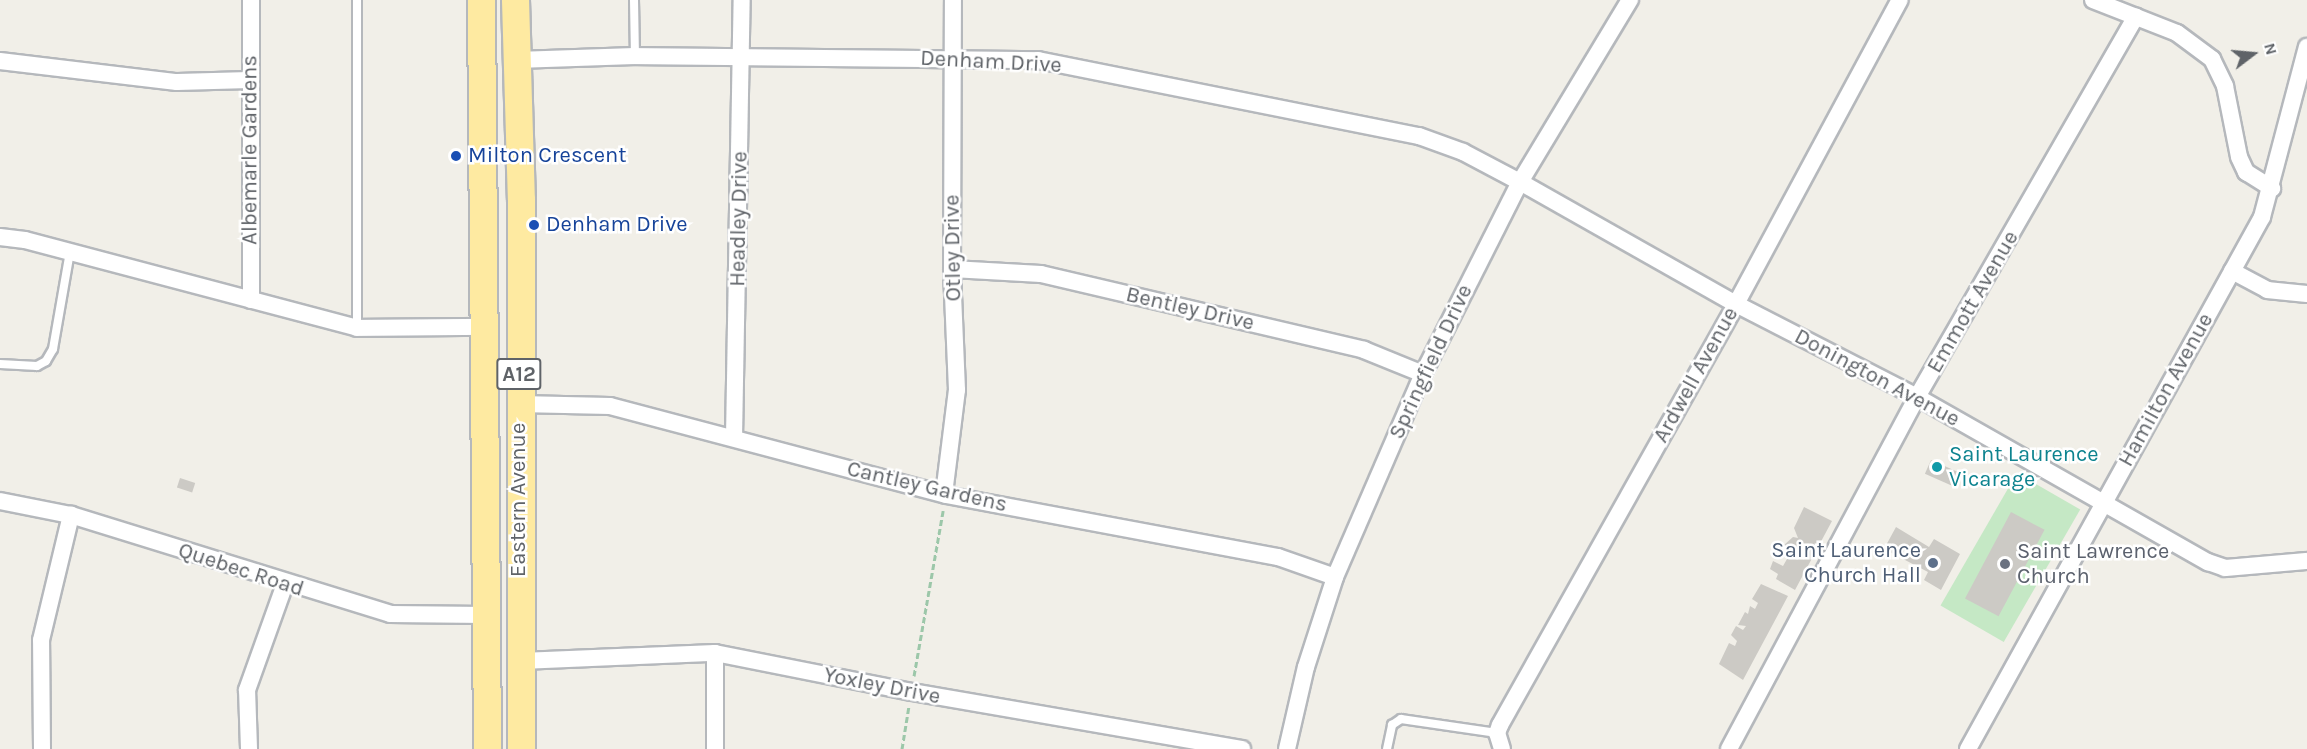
<!DOCTYPE html>
<style>
body{margin:0}
#map{position:relative;width:2307px;height:749px;overflow:hidden;background:#f1efe8;font-family:Karla,sans-serif}
div>[style]{position:absolute}
.green>*{inset:0;background:#c5e8c5;transform-origin:0 0}
.building>*{inset:0;background:#cccac5;transform-origin:0 0}
.path>*{height:3px;margin-top:-1.5px;transform-origin:0;background:repeating-linear-gradient(90deg,#9cc7a9 0 6px,transparent 0 9px)}
.roads{filter:drop-shadow(2px 0 #b5b8bc) drop-shadow(-2px 0 #b5b8bc) drop-shadow(0 2px #b5b8bc) drop-shadow(0 -2px #b5b8bc)}
.service>*{height:8px;margin:-4px;padding:0 4px;transform-origin:4px;border-radius:4px;background:#fff}
.minor>*{height:16px;margin:-8px;padding:0 8px;transform-origin:8px;border-radius:8px;background:#fff}
.trunk>*{height:27px;margin:-13.5px;padding:0 13.5px;transform-origin:13.5px;border-radius:13.5px;background:#feeaa1}
.dots>*{width:16px;height:16px;translate:-50% -50%;box-sizing:border-box;border:3px solid #fff;border-radius:50%}
span{translate:-50% -50%;white-space:nowrap;text-align:center;line-height:1.15;-webkit-text-stroke:5px #fff;paint-order:stroke}
.shield-label span{padding:2px 4px;background:#fff;border:2px solid;border-radius:4px;-webkit-text-stroke-width:0}
.shield-label{font-size:21px;color:#5f6368;font-weight:700}
.street-label{font-size:22px;color:#5f6368}
.transit-label{font-size:22px;color:#164399}
.left{translate:0 -50%;text-align:left}
.culture-label{font-size:22px;color:#0d838f}
.service-label{font-size:22px;color:#4e5e75}
.right{translate:-100% -50%;text-align:right}
.worship-label{font-size:22px;color:#5b616d}
.north{position:absolute;left:2223px;top:24px;width:60px;height:60px;-webkit-text-stroke:4px #fff;paint-order:stroke;rotate:74deg;font-size:16px;font-weight:700;line-height:24px;text-align:center;color:#5f6368}
.north::after{content:'';display:block;margin:auto;width:21px;height:27px;background:#5f6368;clip-path:polygon(50% 0,100% 100%,50% 72%,0 100%)}
</style>
<div id="map">
<div class="green">
<div style="left:2017px;top:473px;width:73px;height:153px;rotate:30deg"></div>
</div>
<div class="building">
<div style="left:1931px;top:460px;width:34px;height:15px;rotate:24deg"></div>
<div style="left:180px;top:478px;width:16px;height:10px;rotate:18deg"></div>
<div style="clip-path:polygon(1804px 507px,1832px 521px,1795px 590px,1776px 579px,1778px 574px,1770px 569px,1773px 561px,1783px 566px,1791px 552px,1784px 545px,1793px 537px,1798px 538px,1794px 528px)"></div>
<div style="left:2011px;top:512px;width:38px;height:98px;rotate:28deg"></div>
<div style="clip-path:polygon(1896px 527px,1929px 547px,1934px 539px,1960px 554px,1941px 590px,1924px 580px,1928px 572px,1884px 549px)"></div>
<div style="clip-path:polygon(1761px 584px,1788px 596px,1743px 680px,1719px 664px,1729px 643px,1735px 646px,1737px 641px,1731px 635px,1736px 626px,1743px 630px,1746px 626px,1738px 625px,1745px 612px,1748px 614px,1750px 606px,1755px 609px,1758px 603px,1752px 599px)"></div>
</div>
<div class="path">
<div style="left:914px;top:676px;width:168px;rotate:-80deg"></div>
<div style="left:902px;top:749px;width:44px;rotate:-80.8deg"></div>
</div>
<div class="roads">
<div class="service">
<div style="left:634px;top:0;width:56px;rotate:89deg"></div>
<div style="left:357px;top:328px;width:328px;rotate:-90deg"></div>
<div style="left:0;top:364px;width:37px;rotate:3deg"></div>
<div style="left:37px;top:366px;width:10px;rotate:-29deg"></div>
<div style="left:46px;top:361px;width:14px;rotate:-60deg"></div>
<div style="left:53px;top:349px;width:98px;rotate:-80.1deg"></div>
<div style="left:1387px;top:749px;width:25px;rotate:-78deg"></div>
<div style="left:1392px;top:725px;width:11px;rotate:-34deg"></div>
<div style="left:1401px;top:719px;width:97px;rotate:8.3deg"></div>
</div>
<div class="minor">
<div style="left:2093px;top:0;width:90px;rotate:21.4deg"></div>
<div style="left:2177px;top:33px;width:44px;rotate:36.6deg"></div>
<div style="left:2212px;top:59px;width:30px;rotate:64deg"></div>
<div style="left:2225px;top:86px;width:72px;rotate:78.8deg"></div>
<div style="left:2239px;top:157px;width:17px;rotate:65deg"></div>
<div style="left:2246px;top:172px;width:31px;rotate:32deg"></div>
<div style="left:516px;top:60px;width:119px;rotate:-1.9deg"></div>
<div style="left:635px;top:56px;width:403px;rotate:0.6deg"></div>
<div style="left:1038px;top:60px;width:389px;rotate:11.3deg"></div>
<div style="left:1419px;top:136px;width:47px;rotate:20deg"></div>
<div style="left:1463px;top:152px;width:64px;rotate:27.8deg"></div>
<div style="left:1520px;top:182px;width:248px;rotate:29.5deg"></div>
<div style="left:1736px;top:304px;width:203px;rotate:27.2deg"></div>
<div style="left:1917px;top:397px;width:335px;rotate:29.6deg"></div>
<div style="left:2208px;top:562px;width:18px;rotate:19deg"></div>
<div style="left:2225px;top:568px;width:82px;rotate:-4.9deg"></div>
<div style="left:0;top:61px;width:178px;rotate:6.8deg"></div>
<div style="left:177px;top:82px;width:73px;rotate:-1.6deg"></div>
<div style="left:0;top:237px;width:25px;rotate:7deg"></div>
<div style="left:25px;top:240px;width:343px;rotate:14.8deg"></div>
<div style="left:357px;top:328px;width:127px;rotate:-0.5deg"></div>
<div style="left:952px;top:269px;width:89px;rotate:3.2deg"></div>
<div style="left:1041px;top:274px;width:332px;rotate:13.2deg"></div>
<div style="left:1364px;top:350px;width:64px;rotate:22.1deg"></div>
<div style="left:2232px;top:271px;width:40px;rotate:28deg"></div>
<div style="left:2267px;top:290px;width:40px;rotate:5.7deg"></div>
<div style="left:251px;top:300px;width:300px;rotate:-90deg"></div>
<div style="left:519px;top:404px;width:91px;rotate:1.3deg"></div>
<div style="left:610px;top:406px;width:348px;rotate:14.8deg"></div>
<div style="left:946px;top:495px;width:338px;rotate:10.6deg"></div>
<div style="left:1278px;top:557px;width:60px;rotate:19.3deg"></div>
<div style="left:734px;top:438px;width:438px;rotate:-89deg"></div>
<div style="left:944px;top:494px;width:105px;rotate:-82.9deg"></div>
<div style="left:957px;top:390px;width:121px;rotate:-92.4deg"></div>
<div style="left:952px;top:269px;width:269px;rotate:-89.8deg"></div>
<div style="left:0;top:501px;width:72px;rotate:11.2deg"></div>
<div style="left:71px;top:515px;width:334px;rotate:17.2deg"></div>
<div style="left:390px;top:614px;width:96px;rotate:0.6deg"></div>
<div style="left:521px;top:661px;width:194px;rotate:-2.4deg"></div>
<div style="left:715px;top:653px;width:201px;rotate:11.2deg"></div>
<div style="left:912px;top:692px;width:335px;rotate:9.8deg"></div>
<div style="left:42px;top:749px;width:109px;rotate:-90.5deg"></div>
<div style="left:41px;top:640px;width:129px;rotate:-76.5deg"></div>
<div style="left:249px;top:749px;width:59px;rotate:-91.9deg"></div>
<div style="left:247px;top:690px;width:113px;rotate:-70.3deg"></div>
<div style="left:715px;top:749px;width:96px;rotate:-90deg"></div>
<div style="left:1287px;top:749px;width:84px;rotate:-77deg"></div>
<div style="left:1306px;top:667px;width:95px;rotate:-72.1deg"></div>
<div style="left:1335px;top:577px;width:221px;rotate:-66.6deg"></div>
<div style="left:1423px;top:374px;width:215px;rotate:-63.2deg"></div>
<div style="left:1520px;top:182px;width:213px;rotate:-58.9deg"></div>
<div style="left:1502px;top:749px;width:17px;rotate:-107deg"></div>
<div style="left:1497px;top:733px;width:9px;rotate:-69deg"></div>
<div style="left:1500px;top:725px;width:483px;rotate:-60.7deg"></div>
<div style="left:1736px;top:304px;width:345px;rotate:-61.7deg"></div>
<div style="left:1729px;top:749px;width:399px;rotate:-61.9deg"></div>
<div style="left:1917px;top:397px;width:439px;rotate:-60.1deg"></div>
<div style="left:1968px;top:749px;width:608px;rotate:-61.07deg"></div>
<div style="left:2262px;top:217px;width:176px;rotate:-75.2deg"></div>
</div>
<div class="trunk">
<div style="left:481px;top:0;width:749px;rotate:89.54deg"></div>
<div style="left:515px;top:0;width:199px;rotate:88.3deg"></div>
<div style="left:521px;top:199px;width:550px;rotate:90deg"></div>
</div>
</div>
<div class="dots">
<div style="left:456px;top:156px;background:#1a4fb4"></div>
<div style="left:534px;top:225px;background:#1a4fb4"></div>
<div style="left:1937px;top:467px;background:#0f9aa8"></div>
<div style="left:1933px;top:563px;background:#5c6f8a"></div>
<div style="left:2005px;top:564px;background:#6b7280"></div>
</div>
<div class="shield-label">
<span style="left:519px;top:374px">A12</span>
</div>
<div class="street-label">
<span style="left:991px;top:62px;rotate:3deg">Denham Drive</span>
<span style="left:250px;top:150px;rotate:-90deg">Albemarle Gardens</span>
<span style="left:739px;top:219px;rotate:-89deg">Headley Drive</span>
<span style="left:953px;top:248px;rotate:-91deg">Otley Drive</span>
<span style="left:1973px;top:302px;rotate:-60deg">Emmott Avenue</span>
<span style="left:1190px;top:309px;rotate:13deg">Bentley Drive</span>
<span style="left:1431px;top:362px;rotate:-65deg">Springfield Drive</span>
<span style="left:1696px;top:375px;rotate:-61deg">Ardwell Avenue</span>
<span style="left:1877px;top:378px;rotate:28deg">Donington Avenue</span>
<span style="left:2166px;top:390px;rotate:-61deg">Hamilton Avenue</span>
<span style="left:927px;top:487px;rotate:13deg">Cantley Gardens</span>
<span style="left:519px;top:500px;rotate:-90deg">Eastern Avenue</span>
<span style="left:241px;top:570px;rotate:18deg">Quebec Road</span>
<span style="left:882px;top:686px;rotate:11deg">Yoxley Drive</span>
</div>
<div class="transit-label">
<span class="left" style="left:468px;top:156px">Milton Crescent</span>
<span class="left" style="left:546px;top:225px">Denham Drive</span>
</div>
<div class="culture-label">
<span class="left" style="left:1949px;top:467px">Saint Laurence<br>Vicarage</span>
</div>
<div class="service-label">
<span class="right" style="left:1921px;top:563px">Saint Laurence<br>Church Hall</span>
</div>
<div class="worship-label">
<span class="left" style="left:2017px;top:564px">Saint Lawrence<br>Church</span>
</div>
<div class="north">N</div>
</div>
